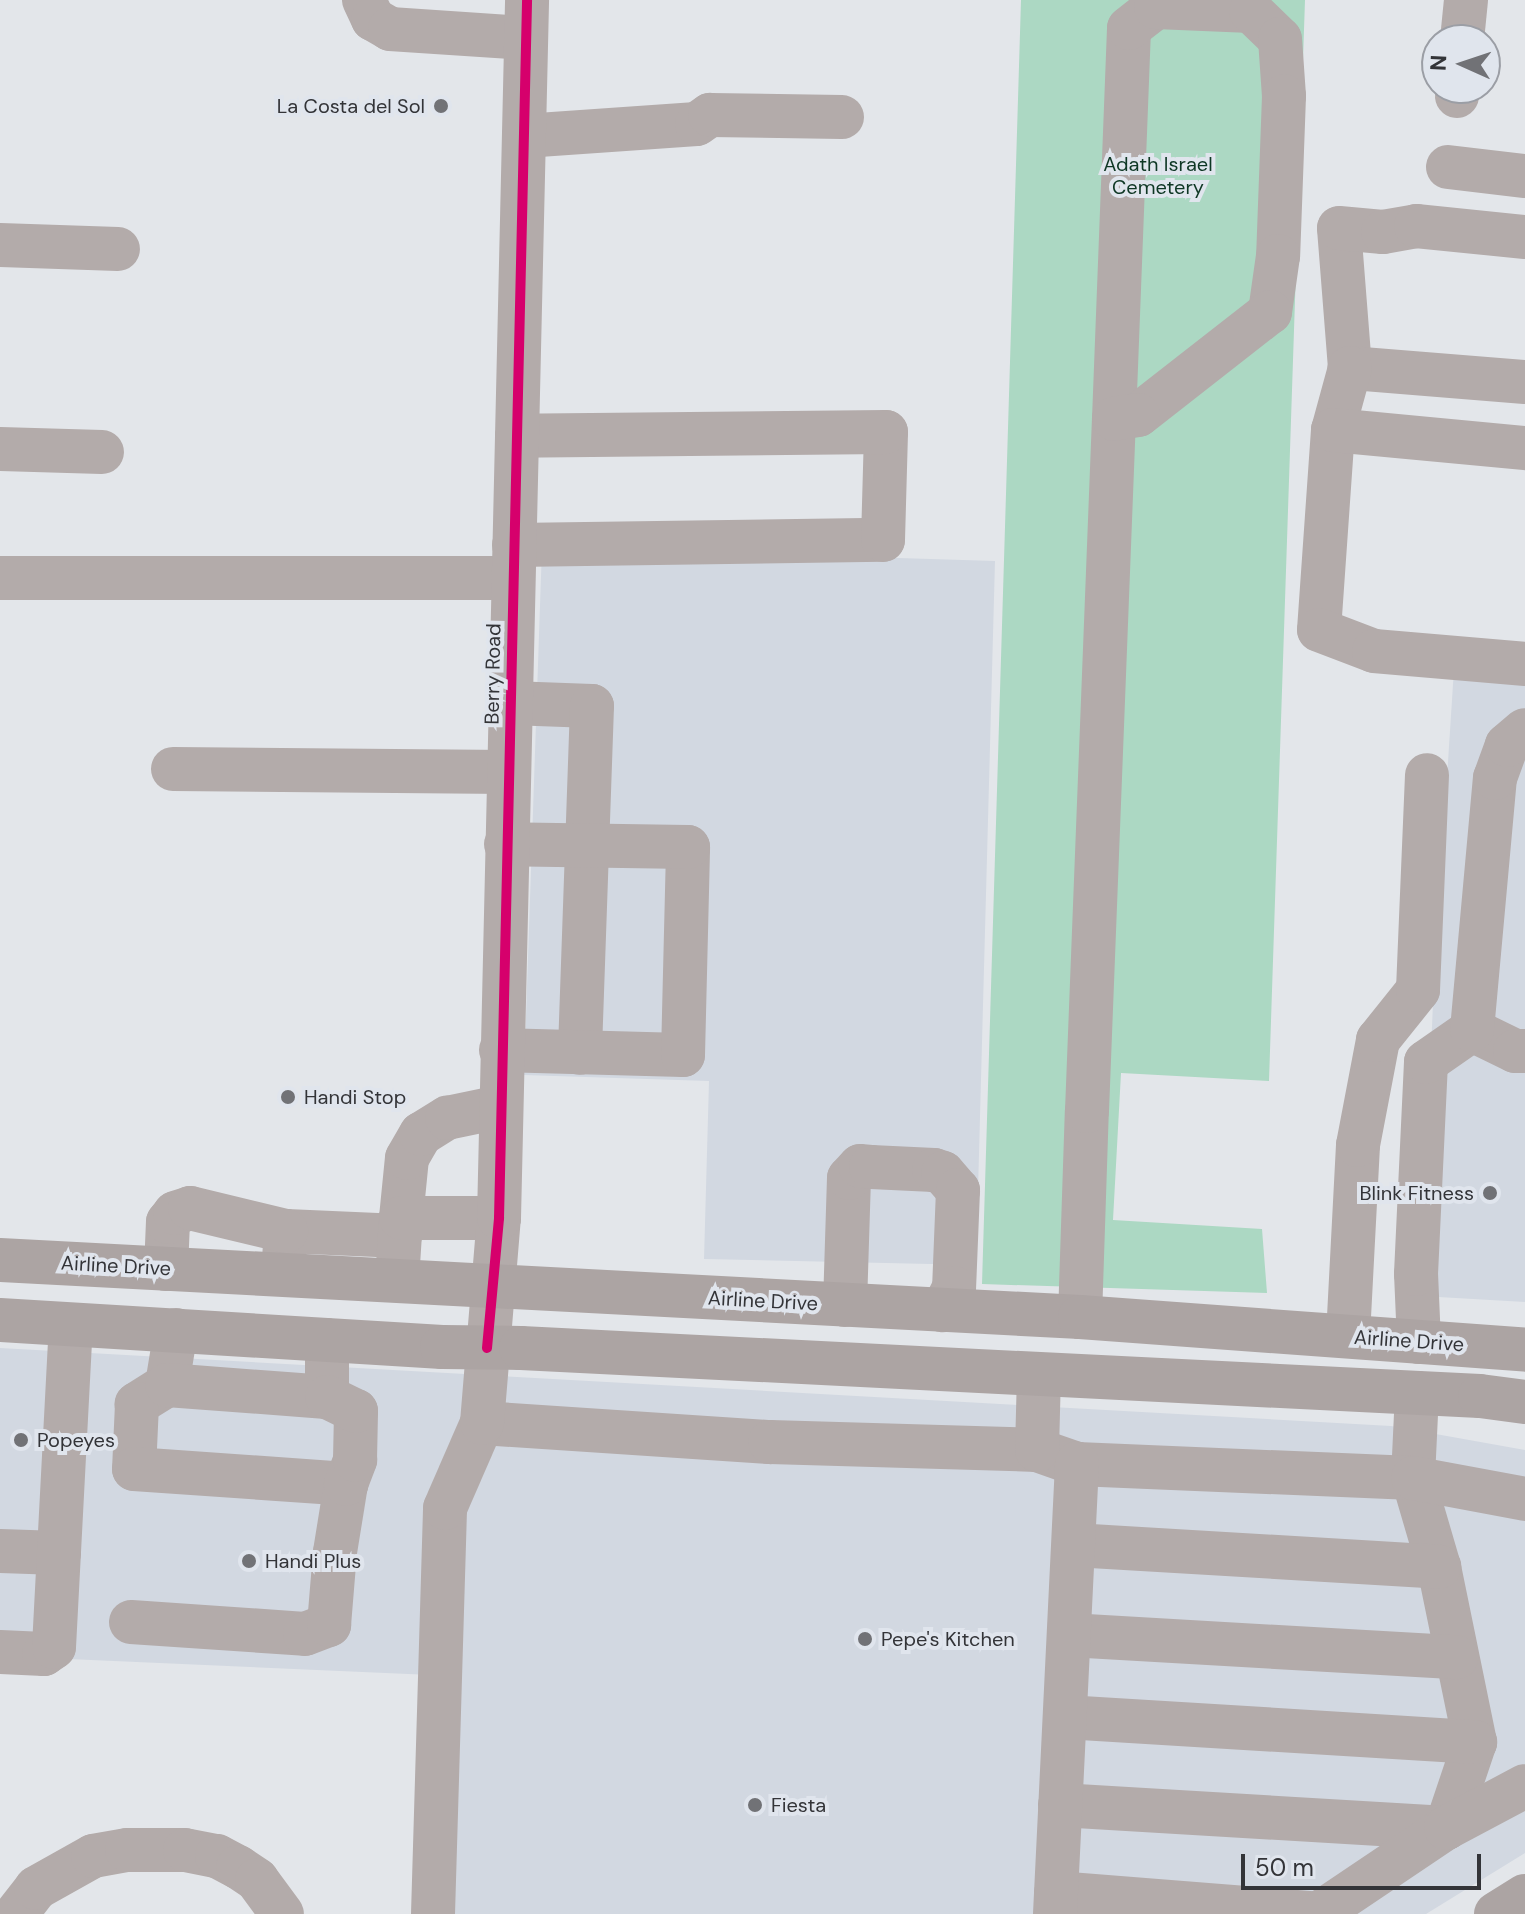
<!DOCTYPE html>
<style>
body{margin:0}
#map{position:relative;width:1525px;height:1914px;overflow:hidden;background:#e3e6ea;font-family:"DM Sans",sans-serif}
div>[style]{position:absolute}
.built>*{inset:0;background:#d2d8e1}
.green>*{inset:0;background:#acd8c3}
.minor>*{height:44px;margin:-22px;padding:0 22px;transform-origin:22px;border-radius:22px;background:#b3abaa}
.major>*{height:44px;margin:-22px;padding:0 22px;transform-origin:22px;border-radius:22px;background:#aca4a3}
.cycleway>*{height:10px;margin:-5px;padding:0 5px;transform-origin:5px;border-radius:5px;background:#d6006c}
.dots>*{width:22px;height:22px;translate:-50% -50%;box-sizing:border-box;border:4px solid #e0e5ed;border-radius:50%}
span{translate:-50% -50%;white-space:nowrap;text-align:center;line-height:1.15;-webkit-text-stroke:8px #e0e5ed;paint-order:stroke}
.poi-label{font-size:20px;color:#333438}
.right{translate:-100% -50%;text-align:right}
.left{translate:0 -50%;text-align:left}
.park-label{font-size:20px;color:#0e3724}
.street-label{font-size:20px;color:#333438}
.north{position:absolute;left:1421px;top:24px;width:80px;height:80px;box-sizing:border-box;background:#e0e5ed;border:2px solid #9b9ea5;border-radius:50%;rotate:273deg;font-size:22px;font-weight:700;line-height:32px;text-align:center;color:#333438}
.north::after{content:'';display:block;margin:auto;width:28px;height:36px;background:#717276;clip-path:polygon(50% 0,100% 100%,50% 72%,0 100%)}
.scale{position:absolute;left:1241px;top:1854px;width:240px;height:36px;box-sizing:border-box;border:4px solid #333438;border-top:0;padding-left:10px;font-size:24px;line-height:28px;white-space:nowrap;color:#333438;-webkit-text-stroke:6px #e0e5ed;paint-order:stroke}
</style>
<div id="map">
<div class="built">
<div style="clip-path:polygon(542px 547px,995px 561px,976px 1265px,704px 1259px,709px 1081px,524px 1075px)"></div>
<div style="clip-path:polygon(1454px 669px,1525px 675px,1525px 1302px,1421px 1296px,1434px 978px)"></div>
<div style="clip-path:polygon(0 1348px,1391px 1426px,1525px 1450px,1525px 1853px,1426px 1914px,423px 1914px,431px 1675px,0 1656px)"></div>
</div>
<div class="green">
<div style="clip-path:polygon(1021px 0,1305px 0,1269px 1081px,1121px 1073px,1113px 1220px,1262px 1229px,1267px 1293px,982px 1284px)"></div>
</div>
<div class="minor">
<div style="left:364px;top:0;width:21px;rotate:65deg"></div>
<div style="left:373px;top:19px;width:20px;rotate:30deg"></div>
<div style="left:390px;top:29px;width:136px;rotate:3.8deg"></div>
<div style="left:1462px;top:40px;width:40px;rotate:-84.3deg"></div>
<div style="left:1457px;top:96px;width:8px;rotate:-83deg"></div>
<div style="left:524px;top:136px;width:173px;rotate:-4deg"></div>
<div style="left:697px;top:124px;width:16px;rotate:-35deg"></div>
<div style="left:710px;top:115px;width:132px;rotate:0.9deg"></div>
<div style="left:1448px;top:167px;width:78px;rotate:6.7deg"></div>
<div style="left:0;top:245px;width:118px;rotate:1.9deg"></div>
<div style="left:1350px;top:368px;width:140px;rotate:-94.5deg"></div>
<div style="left:1339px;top:228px;width:44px;rotate:5.2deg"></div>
<div style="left:1383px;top:232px;width:34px;rotate:-10deg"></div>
<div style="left:1416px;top:226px;width:110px;rotate:5.8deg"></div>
<div style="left:1525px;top:382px;width:176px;rotate:-175.4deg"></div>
<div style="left:1350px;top:368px;width:64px;rotate:105.3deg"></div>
<div style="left:1333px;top:430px;width:200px;rotate:94deg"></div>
<div style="left:1319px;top:630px;width:59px;rotate:20.9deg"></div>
<div style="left:1374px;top:651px;width:152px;rotate:4.9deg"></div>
<div style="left:1333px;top:430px;width:193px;rotate:5.4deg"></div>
<div style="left:0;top:449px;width:102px;rotate:1.7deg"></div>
<div style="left:514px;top:545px;width:369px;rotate:-0.8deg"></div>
<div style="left:883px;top:540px;width:108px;rotate:-88.4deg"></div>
<div style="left:886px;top:432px;width:369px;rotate:179.4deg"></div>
<div style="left:0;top:578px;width:513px"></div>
<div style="left:510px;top:703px;width:82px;rotate:2.1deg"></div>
<div style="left:592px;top:706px;width:347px;rotate:92deg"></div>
<div style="left:173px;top:769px;width:335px;rotate:0.5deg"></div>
<div style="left:1472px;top:1030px;width:48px;rotate:26deg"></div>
<div style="left:1515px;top:1051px;width:10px"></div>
<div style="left:501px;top:1050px;width:182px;rotate:1.6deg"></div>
<div style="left:683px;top:1055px;width:208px;rotate:-88.6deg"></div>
<div style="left:688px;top:847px;width:182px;rotate:-179.1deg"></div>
<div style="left:401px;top:1218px;width:60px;rotate:-84.3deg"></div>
<div style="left:407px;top:1158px;width:28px;rotate:-60deg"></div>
<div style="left:421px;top:1134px;width:31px;rotate:-32deg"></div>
<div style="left:447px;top:1118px;width:54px;rotate:-11.7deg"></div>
<div style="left:284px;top:1259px;width:28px;rotate:-86deg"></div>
<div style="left:286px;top:1231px;width:114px;rotate:2.5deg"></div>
<div style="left:166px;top:1269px;width:47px;rotate:-87.6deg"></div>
<div style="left:168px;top:1222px;width:11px;rotate:-52deg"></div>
<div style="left:175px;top:1213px;width:16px;rotate:-18deg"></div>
<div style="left:190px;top:1208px;width:99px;rotate:13.5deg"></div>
<div style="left:397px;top:1280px;width:62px;rotate:-86.3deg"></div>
<div style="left:401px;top:1218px;width:98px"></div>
<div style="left:845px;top:1305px;width:127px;rotate:-88.2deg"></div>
<div style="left:849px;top:1178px;width:16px;rotate:-47deg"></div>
<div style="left:860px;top:1166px;width:11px;rotate:5deg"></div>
<div style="left:871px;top:1167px;width:63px;rotate:2.7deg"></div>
<div style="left:934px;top:1170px;width:9px;rotate:18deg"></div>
<div style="left:943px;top:1173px;width:23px;rotate:49deg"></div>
<div style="left:958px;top:1190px;width:98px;rotate:92.3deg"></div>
<div style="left:954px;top:1288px;width:25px;rotate:117deg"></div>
<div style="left:1080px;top:1317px;width:206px;rotate:-88.1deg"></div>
<div style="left:1087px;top:1111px;width:693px;rotate:-87.77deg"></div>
<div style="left:1114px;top:419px;width:391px;rotate:-87.8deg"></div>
<div style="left:1129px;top:28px;width:34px;rotate:-38deg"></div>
<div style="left:1156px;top:7px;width:95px;rotate:2.4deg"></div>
<div style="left:1251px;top:11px;width:40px;rotate:44deg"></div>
<div style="left:1280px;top:39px;width:57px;rotate:86deg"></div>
<div style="left:1284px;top:96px;width:160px;rotate:92.1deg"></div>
<div style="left:1278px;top:256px;width:57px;rotate:98.1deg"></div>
<div style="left:1270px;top:312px;width:167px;rotate:142deg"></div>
<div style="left:1138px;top:415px;width:24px;rotate:171deg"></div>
<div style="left:176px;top:1330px;width:56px;rotate:99.3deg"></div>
<div style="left:167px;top:1385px;width:36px;rotate:148deg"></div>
<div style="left:137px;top:1404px;width:65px;rotate:92.6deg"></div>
<div style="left:134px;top:1469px;width:213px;rotate:4deg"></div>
<div style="left:1348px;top:1336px;width:191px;rotate:-87deg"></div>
<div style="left:1358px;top:1145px;width:107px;rotate:-79.2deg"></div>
<div style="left:1378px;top:1040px;width:64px;rotate:-51.3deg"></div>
<div style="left:1418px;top:990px;width:215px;rotate:-87.6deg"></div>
<div style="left:1419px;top:1342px;width:68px;rotate:-92.5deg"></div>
<div style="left:1416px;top:1274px;width:212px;rotate:-87.3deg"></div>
<div style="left:1426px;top:1062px;width:56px;rotate:-34.8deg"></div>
<div style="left:1472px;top:1030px;width:253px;rotate:-84.8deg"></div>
<div style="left:1495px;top:778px;width:35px;rotate:-70deg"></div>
<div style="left:1507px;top:745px;width:23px;rotate:-40deg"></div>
<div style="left:167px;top:1385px;width:160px;rotate:4.3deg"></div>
<div style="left:327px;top:1397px;width:57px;rotate:-90deg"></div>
<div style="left:1417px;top:1393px;width:85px;rotate:92.7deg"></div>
<div style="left:1413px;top:1478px;width:93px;rotate:73.7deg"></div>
<div style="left:1439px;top:1567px;width:179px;rotate:78.4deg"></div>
<div style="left:1475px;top:1742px;width:91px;rotate:108.6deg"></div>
<div style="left:482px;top:1423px;width:289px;rotate:3.8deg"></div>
<div style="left:770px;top:1442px;width:267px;rotate:1.7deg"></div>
<div style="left:1037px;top:1450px;width:42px;rotate:19.3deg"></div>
<div style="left:1077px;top:1464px;width:336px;rotate:2.4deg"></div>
<div style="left:1413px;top:1478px;width:114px;rotate:10.6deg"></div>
<div style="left:1037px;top:1450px;width:75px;rotate:-88.5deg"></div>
<div style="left:1074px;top:1545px;width:366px;rotate:3.4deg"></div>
<div style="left:0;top:1551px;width:59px;rotate:1.9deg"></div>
<div style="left:131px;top:1622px;width:174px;rotate:3.9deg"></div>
<div style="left:305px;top:1634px;width:26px;rotate:-21deg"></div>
<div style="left:329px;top:1625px;width:73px;rotate:-85.3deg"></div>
<div style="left:335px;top:1552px;width:69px;rotate:-80.8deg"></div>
<div style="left:346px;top:1484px;width:26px;rotate:-69deg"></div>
<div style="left:355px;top:1460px;width:49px;rotate:-88.8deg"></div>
<div style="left:356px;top:1411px;width:32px;rotate:-154deg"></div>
<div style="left:1069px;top:1635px;width:388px;rotate:3.3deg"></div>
<div style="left:0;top:1652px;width:44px;rotate:2.6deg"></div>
<div style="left:44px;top:1654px;width:12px;rotate:-35deg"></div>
<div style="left:54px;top:1647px;width:322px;rotate:-87deg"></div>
<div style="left:1065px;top:1717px;width:411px;rotate:3.5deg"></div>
<div style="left:1060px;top:1805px;width:387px;rotate:3.4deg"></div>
<div style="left:1056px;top:1893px;width:269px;rotate:4.5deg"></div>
<div style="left:16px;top:1914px;width:33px;rotate:-52deg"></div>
<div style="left:36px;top:1888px;width:65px;rotate:-29.3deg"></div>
<div style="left:93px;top:1856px;width:35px;rotate:-10deg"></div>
<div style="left:127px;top:1850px;width:58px"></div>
<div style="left:185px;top:1850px;width:33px;rotate:11deg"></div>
<div style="left:217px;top:1856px;width:24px;rotate:28deg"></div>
<div style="left:238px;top:1867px;width:23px;rotate:34deg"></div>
<div style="left:257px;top:1880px;width:42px;rotate:53.7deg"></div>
<div style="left:433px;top:1914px;width:406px;rotate:-88.3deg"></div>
<div style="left:445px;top:1508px;width:93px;rotate:-66.5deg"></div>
<div style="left:482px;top:1423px;width:206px;rotate:-85.3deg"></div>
<div style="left:499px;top:1218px;width:1218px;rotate:-88.68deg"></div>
<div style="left:1055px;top:1914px;width:451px;rotate:-87.2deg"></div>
<div style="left:1318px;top:1914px;width:154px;rotate:-33.9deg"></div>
<div style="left:1446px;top:1828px;width:89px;rotate:-28deg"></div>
</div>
<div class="major">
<div style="left:0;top:1260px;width:1082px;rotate:3.02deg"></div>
<div style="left:1080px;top:1317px;width:446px;rotate:4.2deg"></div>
<div style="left:0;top:1320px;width:443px;rotate:3.5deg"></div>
<div style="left:442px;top:1347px;width:79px;rotate:0.7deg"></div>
<div style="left:521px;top:1348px;width:960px;rotate:2.87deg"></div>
<div style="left:1480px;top:1396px;width:45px;rotate:7.6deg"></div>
<div style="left:1496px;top:1914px;width:34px;rotate:-32deg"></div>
</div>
<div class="cycleway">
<div style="left:487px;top:1348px;width:131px;rotate:-84.7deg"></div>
<div style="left:499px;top:1218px;width:1218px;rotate:-88.68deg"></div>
</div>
<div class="dots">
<div style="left:441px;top:106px;background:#717276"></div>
<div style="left:288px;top:1097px;background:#717276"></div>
<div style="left:1490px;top:1193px;background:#717276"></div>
<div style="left:21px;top:1440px;background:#717276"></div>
<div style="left:249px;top:1561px;background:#717276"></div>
<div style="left:865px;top:1639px;background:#717276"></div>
<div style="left:755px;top:1805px;background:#717276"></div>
</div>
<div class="poi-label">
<span class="right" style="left:425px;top:106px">La Costa del Sol</span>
<span class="left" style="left:304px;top:1097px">Handi Stop</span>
<span class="right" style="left:1474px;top:1193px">Blink Fitness</span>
<span class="left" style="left:37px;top:1440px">Popeyes</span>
<span class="left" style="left:265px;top:1561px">Handi Plus</span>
<span class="left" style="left:881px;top:1639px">Pepe's Kitchen</span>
<span class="left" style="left:771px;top:1805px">Fiesta</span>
</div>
<div class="park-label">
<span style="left:1158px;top:176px">Adath Israel<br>Cemetery</span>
</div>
<div class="street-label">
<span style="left:493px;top:674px;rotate:-89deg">Berry Road</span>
<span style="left:116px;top:1266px;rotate:3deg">Airline Drive</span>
<span style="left:763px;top:1301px;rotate:3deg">Airline Drive</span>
<span style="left:1409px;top:1341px;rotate:4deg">Airline Drive</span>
</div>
<div class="north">N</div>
<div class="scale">50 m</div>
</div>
